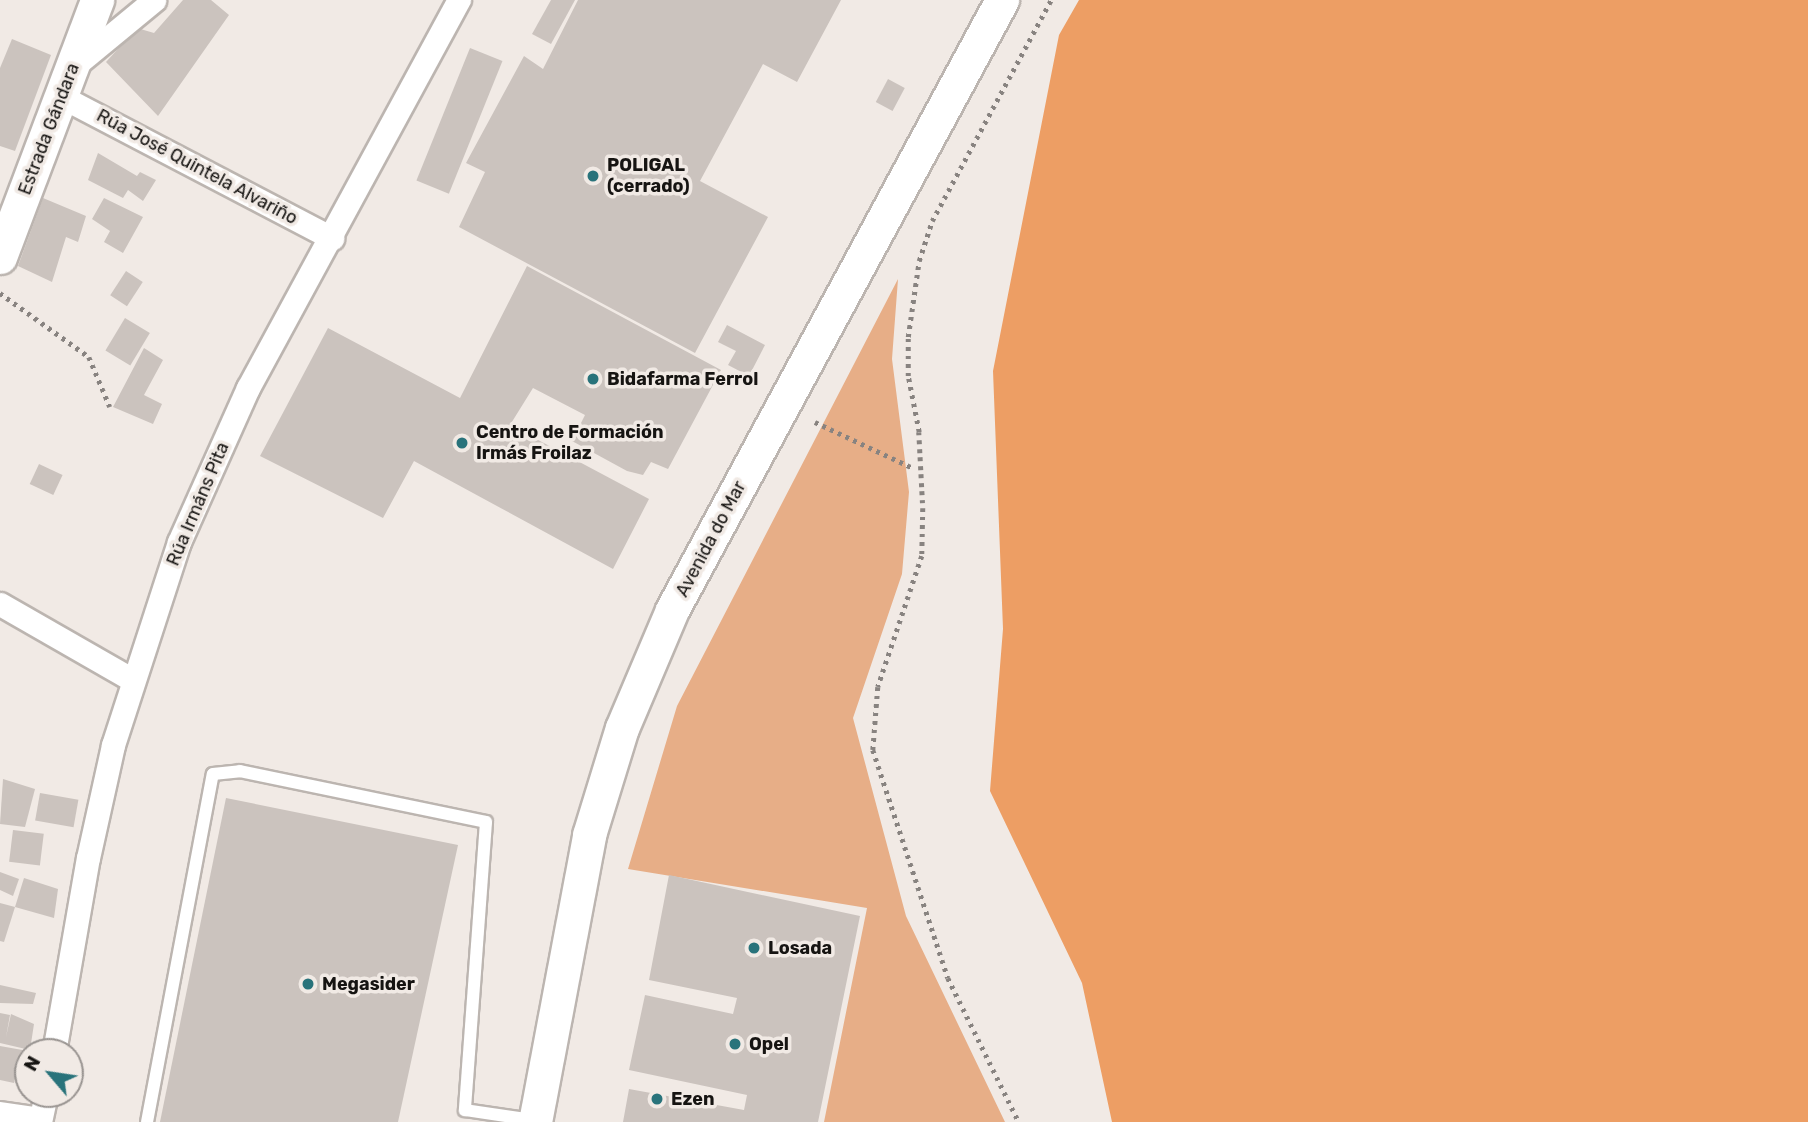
<!DOCTYPE html>
<meta charset="utf-8">
<style>
body{margin:0}
#map{position:relative;width:1808px;height:1122px;overflow:hidden;background:#f1eae5;font-family:Rubik,sans-serif}
div>[style]{position:absolute}
.green>*{inset:0;background:#e7ae87}
.forest>*{inset:0;background:#ed9e64}
.building>*{inset:0;background:#cbc3be;transform-origin:0 0}
.path>*{height:4.5px;margin-top:-2.25px;transform-origin:0;background:repeating-linear-gradient(90deg,#888380 0 3.5px,transparent 0 8.5px)}
.roads{filter:drop-shadow(2px 0 #bcb5b0) drop-shadow(-2px 0 #bcb5b0) drop-shadow(0 2px #bcb5b0) drop-shadow(0 -2px #bcb5b0)}
.lane>*{height:12px;margin:-6px;padding:0 6px;transform-origin:6px;border-radius:6px;background:#fff}
.street>*{height:23px;margin:-11.5px;padding:0 11.5px;transform-origin:11.5px;border-radius:11.5px;background:#fff}
.secondary>*{height:33px;margin:-16.5px;padding:0 16.5px;transform-origin:16.5px;border-radius:16.5px;background:#fff}
.path-bridge>*{height:4.5px;margin-top:-2.25px;transform-origin:0;background:repeating-linear-gradient(90deg,#888380 0 3.5px,transparent 0 8.5px)}
.dots>*{width:19px;height:19px;translate:-50% -50%;box-sizing:border-box;border:4px solid #f1eae5;border-radius:50%}
span{translate:-50% -50%;white-space:nowrap;text-align:center;line-height:1.15;-webkit-text-stroke:7px #f1eae5;paint-order:stroke}
.street-label{font-size:18px;color:#161412}
.poi-label{font-size:18px;color:#161412;font-weight:700}
.left{translate:0 -50%;text-align:left}
.north{position:absolute;left:14px;top:1038px;width:70px;height:70px;box-sizing:border-box;background:#f1eae5;border:2px solid #999491;border-radius:50%;rotate:299deg;font-size:19px;font-weight:700;line-height:28px;text-align:center;color:#161412}
.north::after{content:'';display:block;margin:auto;width:24px;height:32px;background:#29737b;clip-path:polygon(50% 0,100% 100%,50% 72%,0 100%)}
</style>
<div id="map">
<div class="green">
<div style="clip-path:polygon(898px 279px,892px 359px,909px 492px,902px 574px,853px 718px,906px 916px,1005px 1122px,824px 1122px,867px 908px,628px 869px,677px 706px)"></div>
</div>
<div class="forest">
<div style="clip-path:polygon(1079px 0,1808px 0,1808px 1122px,1112px 1122px,1082px 983px,990px 791px,1003px 629px,993px 371px,1059px 35px)"></div>
</div>
<div class="building">
<div style="clip-path:polygon(183px 0,211px 0,229px 15px,158px 116px,106px 62px,137px 28px,154px 33px)"></div>
<div style="clip-path:polygon(551px 0,575px 0,551px 44px,532px 34px)"></div>
<div style="clip-path:polygon(578px 0,841px 0,797px 82px,763px 64px,700px 181px,768px 217px,695px 353px,459px 227px,485px 172px,466px 163px,524px 56px,543px 69px)"></div>
<div style="clip-path:polygon(12px 39px,51px 55px,15px 151px,0 146px,0 68px)"></div>
<div style="left:470px;top:48px;width:35px;height:143px;rotate:22deg"></div>
<div style="left:888px;top:79px;width:19px;height:26px;rotate:28deg"></div>
<div style="clip-path:polygon(98px 153px,137px 176px,140px 172px,156px 180px,143px 201px,128px 190px,123px 198px,88px 180px)"></div>
<div style="clip-path:polygon(43px 198px,86px 216px,78px 242px,66px 237px,52px 282px,18px 266px)"></div>
<div style="clip-path:polygon(104px 198px,143px 217px,123px 253px,104px 242px,110px 231px,92px 219px)"></div>
<div style="clip-path:polygon(527px 266px,721px 370px,668px 469px,651px 462px,643px 475px,627px 471px,572px 441px,585px 415px,533px 388px,510px 425px,649px 499px,613px 569px,414px 461px,383px 518px,260px 456px,328px 328px,460px 398px)"></div>
<div style="left:126px;top:271px;width:20px;height:29px;rotate:33deg"></div>
<div style="left:125px;top:318px;width:29px;height:38px;rotate:31deg"></div>
<div style="clip-path:polygon(727px 325px,765px 345px,749px 376px,728px 365px,736px 351px,718px 342px)"></div>
<div style="clip-path:polygon(144px 348px,163px 360px,144px 395px,162px 404px,153px 424px,113px 407px)"></div>
<div style="left:39px;top:464px;width:26px;height:22px;rotate:25deg"></div>
<div style="clip-path:polygon(3px 779px,35px 789px,25px 827px,0 824px)"></div>
<div style="left:40px;top:793px;width:39px;height:28px;rotate:10deg"></div>
<div style="clip-path:polygon(226px 798px,458px 845px,398px 1122px,160px 1122px)"></div>
<div style="left:13px;top:830px;width:31px;height:32px;rotate:7deg"></div>
<div style="clip-path:polygon(0 872px,19px 879px,13px 896px,0 890px)"></div>
<div style="clip-path:polygon(669px 875px,860px 916px,818px 1122px,623px 1122px,629px 1089px,744px 1110px,747px 1095px,629px 1070px,645px 995px,733px 1014px,737px 998px,649px 980px)"></div>
<div style="clip-path:polygon(24px 878px,58px 889px,54px 918px,15px 907px)"></div>
<div style="clip-path:polygon(0 903px,15px 907px,4px 942px,0 941px)"></div>
<div style="clip-path:polygon(0 985px,36px 993px,33px 1004px,0 1003px)"></div>
<div style="clip-path:polygon(0 1013px,10px 1015px,6px 1037px,11px 1014px,34px 1024px,30px 1050px,0 1043px)"></div>
<div style="clip-path:polygon(0 1046px,28px 1051px,26px 1076px,16px 1074px,14px 1083px,0 1080px)"></div>
</div>
<div class="path">
<div style="left:0;top:293px;width:110px;rotate:35.7deg"></div>
<div style="left:89px;top:357px;width:54px;rotate:67.2deg"></div>
<div style="left:815px;top:422px;width:106px;rotate:25.1deg"></div>
<div style="left:919px;top:432px;width:57px;rotate:-101.1deg"></div>
<div style="left:908px;top:376px;width:39px;rotate:-90deg"></div>
<div style="left:908px;top:337px;width:77px;rotate:-81.8deg"></div>
<div style="left:919px;top:261px;width:42px;rotate:-72deg"></div>
<div style="left:932px;top:221px;width:251px;rotate:-61.7deg"></div>
<div style="left:923px;top:508px;width:48px;rotate:91.2deg"></div>
<div style="left:922px;top:556px;width:138px;rotate:108.6deg"></div>
<div style="left:878px;top:687px;width:63px;rotate:94.5deg"></div>
<div style="left:873px;top:750px;width:240px;rotate:71.8deg"></div>
<div style="left:948px;top:978px;width:161px;rotate:63.8deg"></div>
</div>
<div class="roads">
<div class="lane">
<div style="left:147px;top:1122px;width:354px;rotate:-79.3deg"></div>
<div style="left:213px;top:774px;width:27px;rotate:-6deg"></div>
<div style="left:240px;top:771px;width:251px;rotate:11.7deg"></div>
<div style="left:486px;top:822px;width:289px;rotate:94.2deg"></div>
<div style="left:465px;top:1110px;width:69px;rotate:8.4deg"></div>
</div>
<div class="street">
<div style="left:74px;top:66px;width:104px;rotate:-39.5deg"></div>
<div style="left:62px;top:97px;width:305px;rotate:27.6deg"></div>
<div style="left:0;top:604px;width:151px;rotate:29.8deg"></div>
<div style="left:54px;top:1052px;width:197px;rotate:-80.1deg"></div>
<div style="left:88px;top:858px;width:116px;rotate:-77.5deg"></div>
<div style="left:113px;top:745px;width:213px;rotate:-72deg"></div>
<div style="left:179px;top:542px;width:169px;rotate:-65.9deg"></div>
<div style="left:248px;top:388px;width:442px;rotate:-61.5deg"></div>
<div style="left:0;top:1113px;width:40px;rotate:8.5deg"></div>
<div style="left:40px;top:1122px;width:29px;rotate:-78deg"></div>
</div>
<div class="secondary">
<div style="left:0;top:257px;width:275px;rotate:-69.3deg"></div>
<div style="left:535px;top:1122px;width:292px;rotate:-79.3deg"></div>
<div style="left:589px;top:835px;width:112px;rotate:-72.9deg"></div>
<div style="left:622px;top:728px;width:128px;rotate:-67deg"></div>
<div style="left:672px;top:610px;width:694px;rotate:-61.59deg"></div>
</div>
</div>
<div class="path-bridge">
<div style="left:919px;top:432px;width:76px;rotate:87deg"></div>
</div>
<div class="dots">
<div style="left:593px;top:176px;background:#29737b"></div>
<div style="left:593px;top:379px;background:#29737b"></div>
<div style="left:462px;top:443px;background:#29737b"></div>
<div style="left:754px;top:948px;background:#29737b"></div>
<div style="left:308px;top:984px;background:#29737b"></div>
<div style="left:735px;top:1044px;background:#29737b"></div>
<div style="left:657px;top:1099px;background:#29737b"></div>
</div>
<div class="street-label">
<span style="left:49px;top:129px;rotate:-69deg">Estrada Gándara</span>
<span style="left:197px;top:167px;rotate:28deg">Rúa José Quintela Alvariño</span>
<span style="left:198px;top:504px;rotate:-67deg">Rúa Irmáns Pita</span>
<span style="left:711px;top:539px;rotate:-62deg">Avenida do Mar</span>
</div>
<div class="poi-label">
<span class="left" style="left:607px;top:176px">POLIGAL<br>(cerrado)</span>
<span class="left" style="left:607px;top:379px">Bidafarma Ferrol</span>
<span class="left" style="left:476px;top:443px">Centro de Formación<br>Irmás Froilaz</span>
<span class="left" style="left:768px;top:948px">Losada</span>
<span class="left" style="left:322px;top:984px">Megasider</span>
<span class="left" style="left:749px;top:1044px">Opel</span>
<span class="left" style="left:671px;top:1099px">Ezen</span>
</div>
<div class="north">N</div>
</div>
